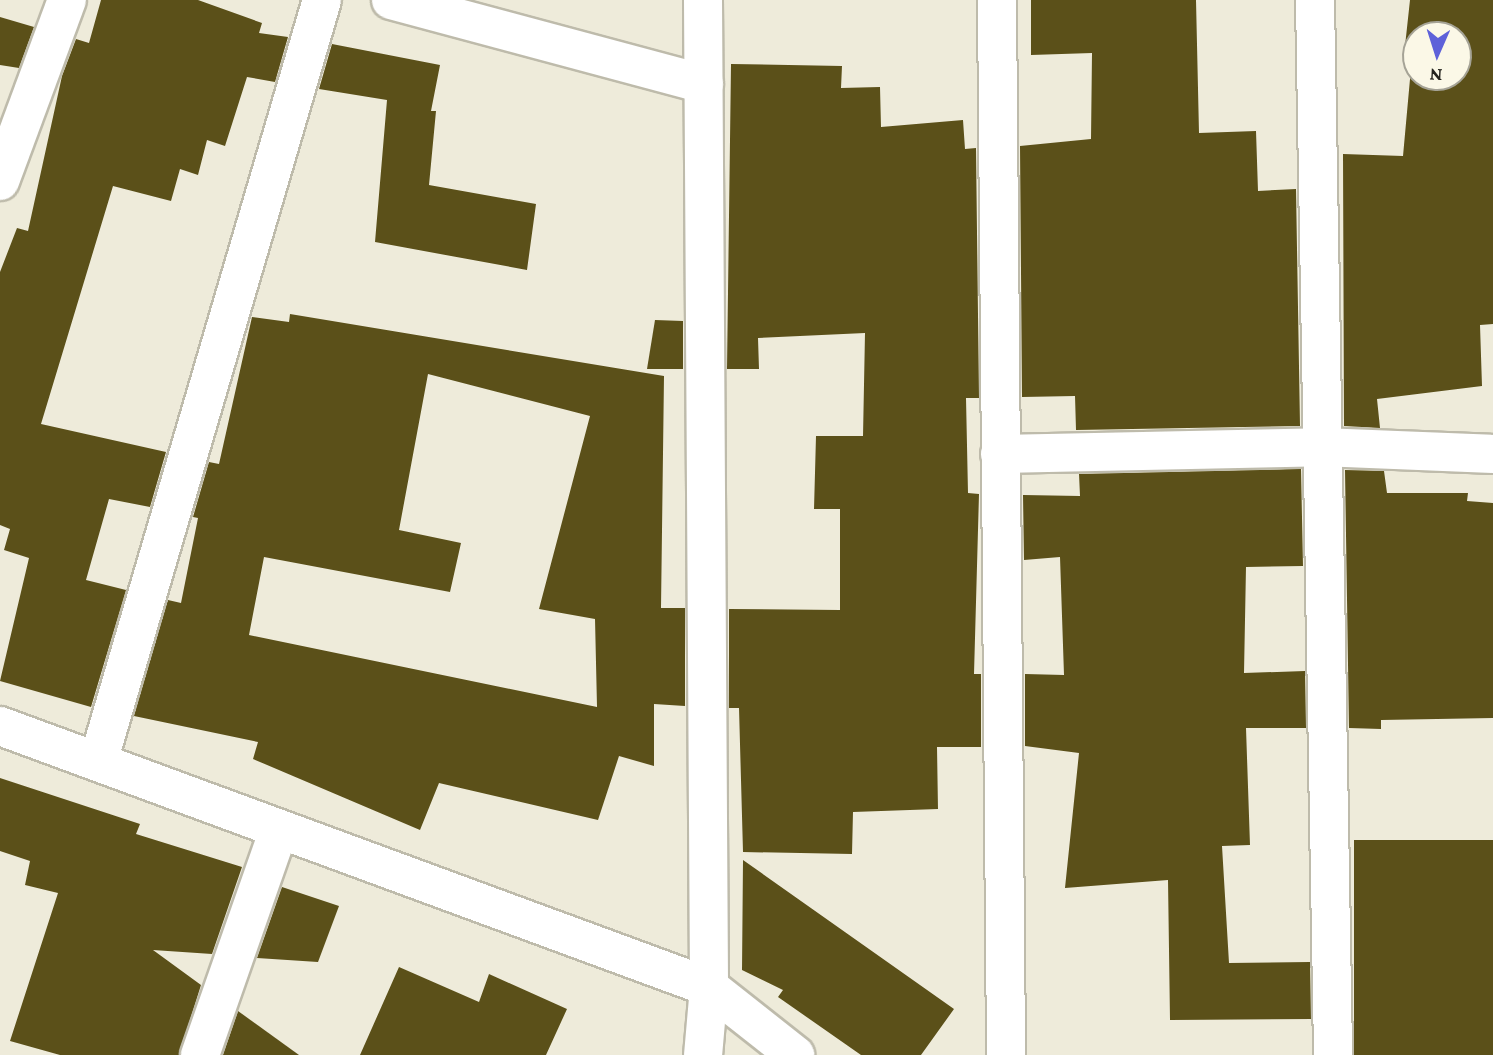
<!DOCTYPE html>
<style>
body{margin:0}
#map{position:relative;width:1493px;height:1055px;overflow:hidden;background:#eeebda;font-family:"Crimson Pro",serif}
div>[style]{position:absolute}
.building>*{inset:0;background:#5b5019;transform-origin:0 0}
.roads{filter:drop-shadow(2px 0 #bebbab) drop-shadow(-2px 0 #bebbab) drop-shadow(0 2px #bebbab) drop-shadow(0 -2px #bebbab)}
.minor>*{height:38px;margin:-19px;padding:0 19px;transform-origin:19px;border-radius:19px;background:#fff}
span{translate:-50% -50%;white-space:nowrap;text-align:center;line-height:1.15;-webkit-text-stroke:7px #fbf8e7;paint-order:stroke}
.north{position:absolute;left:1402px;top:21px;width:70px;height:70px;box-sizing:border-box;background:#fbf8e7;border:2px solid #a5a396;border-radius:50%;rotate:183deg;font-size:19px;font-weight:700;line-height:28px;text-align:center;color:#24231d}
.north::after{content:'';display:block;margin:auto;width:24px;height:32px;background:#5e61d9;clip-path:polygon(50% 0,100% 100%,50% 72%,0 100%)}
</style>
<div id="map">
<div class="building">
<div style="clip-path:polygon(101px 0,198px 0,262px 23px,259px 33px,288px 37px,275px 82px,247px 77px,225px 146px,207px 140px,198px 175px,180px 169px,171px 201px,113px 186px,41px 424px,166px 452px,150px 507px,109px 499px,86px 580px,126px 590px,91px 707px,0 681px,29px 558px,4px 550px,10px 529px,0 525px,0 272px,17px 228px,28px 231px,62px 76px,76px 39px,89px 43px)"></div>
<div style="clip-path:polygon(1031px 0,1196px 0,1199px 133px,1256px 131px,1258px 191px,1296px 189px,1300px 426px,1076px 430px,1075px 396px,1022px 397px,1020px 146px,1091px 139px,1092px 53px,1031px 55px)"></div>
<div style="clip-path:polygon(evenodd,1410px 0,1493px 0,1493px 324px,1480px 325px,1482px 386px,1377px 399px,1380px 428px,1344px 426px,1343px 154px,1403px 156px,1413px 46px,1405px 46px,1410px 0,1416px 35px,1458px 35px,1458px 77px,1416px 77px,1416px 35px)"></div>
<div style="clip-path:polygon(0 17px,34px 27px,19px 68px,0 65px)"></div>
<div style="clip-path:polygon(332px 44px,440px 65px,431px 111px,436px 111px,429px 185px,536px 204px,527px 270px,375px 242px,387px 100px,319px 89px)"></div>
<div style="clip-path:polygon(731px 64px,842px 66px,841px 88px,880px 87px,881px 127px,963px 120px,965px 149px,976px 148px,979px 398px,966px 398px,968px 493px,979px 494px,974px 674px,981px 674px,981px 747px,937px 747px,938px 809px,853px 812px,852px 854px,743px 852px,739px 708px,729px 708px,729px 609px,840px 610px,840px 509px,814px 509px,816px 436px,863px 436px,865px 333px,758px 338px,759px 369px,727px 369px)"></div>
<div style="clip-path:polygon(evenodd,290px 314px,664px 376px,661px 608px,685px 608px,685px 706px,654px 704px,654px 766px,619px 756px,598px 820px,439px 783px,420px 830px,253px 759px,258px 742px,134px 716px,168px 600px,181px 603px,198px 518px,193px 517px,209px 462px,219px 464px,252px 317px,289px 322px,290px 314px,428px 374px,590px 416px,539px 609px,595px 619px,597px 707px,249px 635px,264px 557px,450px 592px,461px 543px,399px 530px,428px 374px)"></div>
<div style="clip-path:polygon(655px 320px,683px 321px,683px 369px,647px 369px)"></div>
<div style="clip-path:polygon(1301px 469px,1303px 566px,1246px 567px,1244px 673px,1305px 671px,1306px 728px,1246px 728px,1250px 845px,1222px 846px,1229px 963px,1310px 962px,1311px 1019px,1170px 1020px,1168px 880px,1065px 888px,1079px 753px,1025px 746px,1025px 674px,1064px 675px,1060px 557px,1024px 560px,1023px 495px,1080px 496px,1079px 474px)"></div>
<div style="clip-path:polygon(1345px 470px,1384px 471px,1387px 493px,1468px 493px,1467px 501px,1493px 503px,1493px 718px,1381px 720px,1381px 729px,1349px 728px)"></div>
<div style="clip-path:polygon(0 778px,140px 824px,136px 834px,242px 867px,212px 954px,153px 950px,201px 985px,179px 1055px,60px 1055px,10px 1041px,58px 893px,25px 885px,30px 861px,0 851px)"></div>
<div style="left:1493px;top:840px;width:215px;height:139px;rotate:90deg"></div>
<div style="clip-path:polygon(743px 860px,954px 1009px,921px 1055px,861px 1055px,778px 997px,783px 990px,742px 970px)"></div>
<div style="clip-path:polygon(282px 887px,339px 906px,318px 962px,257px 958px)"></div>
<div style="clip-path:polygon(399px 967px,479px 1002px,489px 974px,567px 1009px,546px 1055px,360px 1055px)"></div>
<div style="clip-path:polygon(238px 1011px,299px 1055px,223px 1055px)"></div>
</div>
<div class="roads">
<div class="minor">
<div style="left:391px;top:0;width:324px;rotate:15deg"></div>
<div style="left:703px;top:0;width:987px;rotate:89.65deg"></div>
<div style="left:709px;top:987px;width:68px;rotate:95deg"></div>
<div style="left:997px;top:0;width:1055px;rotate:89.51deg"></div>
<div style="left:1315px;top:0;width:1055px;rotate:89.02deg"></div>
<div style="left:0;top:181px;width:193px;rotate:-69.7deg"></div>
<div style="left:1000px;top:454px;width:321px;rotate:-1.2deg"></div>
<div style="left:1321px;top:447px;width:172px;rotate:2.3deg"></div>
<div style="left:0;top:726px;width:756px;rotate:20.21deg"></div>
<div style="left:709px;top:987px;width:110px;rotate:38.3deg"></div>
<div style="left:98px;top:762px;width:794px;rotate:-73.62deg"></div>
<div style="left:200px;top:1055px;width:236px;rotate:-70.7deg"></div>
</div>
</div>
<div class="north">N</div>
</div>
